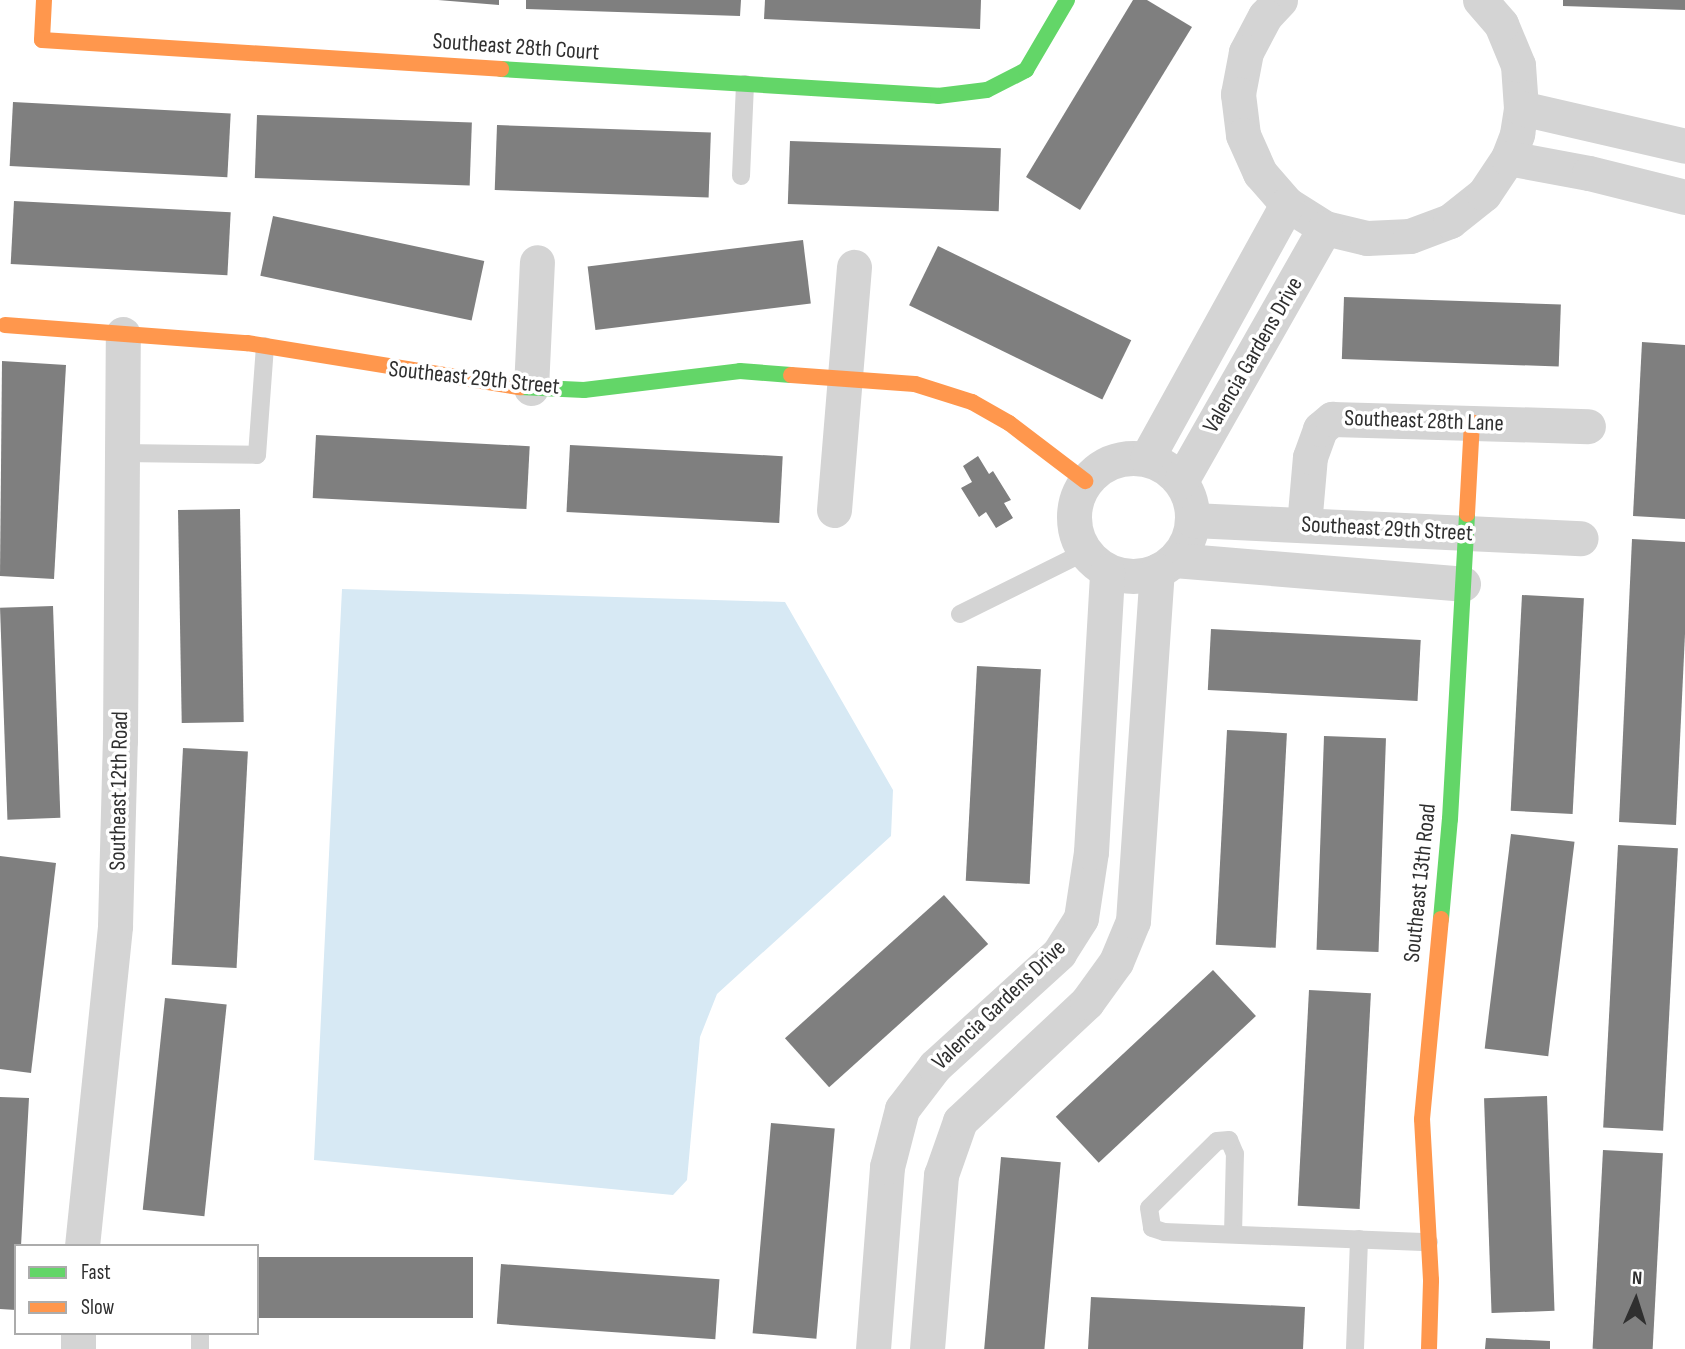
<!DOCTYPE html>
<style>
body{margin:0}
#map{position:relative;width:1685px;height:1349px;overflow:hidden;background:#fff;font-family:"Sofia Sans Condensed",sans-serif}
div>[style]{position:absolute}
.water>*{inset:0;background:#d7e9f4}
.building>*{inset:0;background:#7f7f7f;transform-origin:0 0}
.lane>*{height:18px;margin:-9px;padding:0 9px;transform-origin:9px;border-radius:9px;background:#d4d4d4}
.street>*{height:35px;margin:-17.5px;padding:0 17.5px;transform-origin:17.5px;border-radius:17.5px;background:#d4d4d4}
.street>.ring{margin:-17.5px;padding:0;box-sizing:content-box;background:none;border:35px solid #d4d4d4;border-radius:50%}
.fast>*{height:16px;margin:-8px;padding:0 8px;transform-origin:8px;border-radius:8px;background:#63d668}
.slow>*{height:16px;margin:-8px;padding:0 8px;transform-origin:8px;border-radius:8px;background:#ff974d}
span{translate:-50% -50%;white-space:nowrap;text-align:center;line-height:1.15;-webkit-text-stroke:7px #fff;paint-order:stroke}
.street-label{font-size:23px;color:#2f2f2f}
.legend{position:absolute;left:14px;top:1244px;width:245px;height:91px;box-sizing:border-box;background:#fff;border:2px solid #acacac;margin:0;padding:9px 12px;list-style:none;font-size:21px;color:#2f2f2f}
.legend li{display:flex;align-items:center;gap:14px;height:35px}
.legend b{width:35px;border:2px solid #acacac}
.north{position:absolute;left:1601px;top:1265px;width:70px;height:70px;-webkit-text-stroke:5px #fff;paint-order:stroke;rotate:3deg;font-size:19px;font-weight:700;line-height:28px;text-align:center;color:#2f2f2f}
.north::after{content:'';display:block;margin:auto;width:24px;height:32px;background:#2f2f2f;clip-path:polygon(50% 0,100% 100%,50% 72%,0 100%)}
</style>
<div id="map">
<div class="water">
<div style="clip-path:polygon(342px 589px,785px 602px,893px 790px,891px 836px,717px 994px,700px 1037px,687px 1180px,673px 1195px,314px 1160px)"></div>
</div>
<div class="building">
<div style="clip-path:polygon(438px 0,499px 0,499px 5px)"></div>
<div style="clip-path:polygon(526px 0,741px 0,740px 16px,526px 9px)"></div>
<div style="clip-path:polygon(765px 0,981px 0,980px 29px,764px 19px)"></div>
<div style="clip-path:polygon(1133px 0,1147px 0,1192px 27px,1080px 210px,1026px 177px)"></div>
<div style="clip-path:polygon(1563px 0,1685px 0,1685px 10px,1563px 6px)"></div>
<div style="left:13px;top:102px;width:218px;height:64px;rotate:3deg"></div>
<div style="left:257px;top:115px;width:215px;height:63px;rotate:2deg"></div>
<div style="left:497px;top:125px;width:214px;height:65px;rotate:2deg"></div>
<div style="left:790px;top:141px;width:211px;height:63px;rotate:2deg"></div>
<div style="left:14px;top:201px;width:217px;height:63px;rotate:3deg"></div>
<div style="left:273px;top:216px;width:216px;height:61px;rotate:12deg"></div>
<div style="left:803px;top:240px;width:64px;height:217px;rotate:83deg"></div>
<div style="left:938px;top:246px;width:215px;height:66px;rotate:26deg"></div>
<div style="left:1344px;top:297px;width:217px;height:62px;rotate:2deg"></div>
<div style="clip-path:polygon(1642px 342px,1685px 345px,1685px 519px,1633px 516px)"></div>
<div style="clip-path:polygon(2px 361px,66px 365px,54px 579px,0 576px)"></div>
<div style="left:316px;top:435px;width:214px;height:63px;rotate:3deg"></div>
<div style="left:570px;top:445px;width:213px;height:67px;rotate:3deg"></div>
<div style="clip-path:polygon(978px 456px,989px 474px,993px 471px,1011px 500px,1004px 503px,1013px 518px,996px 528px,986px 512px,979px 517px,961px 488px,972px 482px,963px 466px)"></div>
<div style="left:240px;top:509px;width:213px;height:62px;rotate:89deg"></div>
<div style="clip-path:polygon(1632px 539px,1685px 542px,1685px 634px,1676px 825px,1619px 822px)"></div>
<div style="left:1522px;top:595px;width:62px;height:216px;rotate:3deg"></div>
<div style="left:53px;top:606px;width:212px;height:53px;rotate:88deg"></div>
<div style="left:1211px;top:629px;width:210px;height:61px;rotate:3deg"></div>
<div style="left:977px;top:666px;width:64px;height:215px;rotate:3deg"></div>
<div style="left:1227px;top:730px;width:60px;height:215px;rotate:3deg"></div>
<div style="left:1324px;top:736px;width:62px;height:214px;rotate:2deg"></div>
<div style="left:183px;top:748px;width:65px;height:217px;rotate:3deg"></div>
<div style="left:1511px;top:834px;width:64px;height:216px;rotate:7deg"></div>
<div style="left:1618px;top:845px;width:60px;height:283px;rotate:3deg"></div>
<div style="clip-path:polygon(0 856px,56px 863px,31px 1073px,0 1069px)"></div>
<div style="left:944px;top:895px;width:66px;height:214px;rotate:48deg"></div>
<div style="left:1213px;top:970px;width:63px;height:215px;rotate:47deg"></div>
<div style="left:1309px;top:990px;width:62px;height:216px;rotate:3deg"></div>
<div style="left:165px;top:998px;width:62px;height:213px;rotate:6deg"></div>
<div style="left:1547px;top:1096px;width:215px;height:63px;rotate:88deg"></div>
<div style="clip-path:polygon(0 1097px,29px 1098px,21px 1246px,16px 1246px,16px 1310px,0 1309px)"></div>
<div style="left:771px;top:1123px;width:64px;height:211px;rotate:5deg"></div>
<div style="left:1603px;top:1150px;width:60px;height:199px;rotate:3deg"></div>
<div style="left:1001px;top:1157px;width:60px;height:193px;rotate:5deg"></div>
<div style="left:257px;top:1257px;width:216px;height:61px"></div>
<div style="left:501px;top:1264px;width:219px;height:60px;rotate:4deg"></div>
<div style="clip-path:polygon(1091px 1297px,1305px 1307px,1303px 1349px,1088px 1349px)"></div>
<div style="clip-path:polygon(1486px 1338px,1550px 1341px,1550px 1349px,1485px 1349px)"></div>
</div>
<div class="lane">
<div style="left:741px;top:176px;width:92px;rotate:-87.5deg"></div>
<div style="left:122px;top:453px;width:135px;rotate:0.8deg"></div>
<div style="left:257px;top:455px;width:109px;rotate:-85.8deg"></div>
<div style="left:960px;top:614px;width:140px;rotate:-26.4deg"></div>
<div style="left:1233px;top:1234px;width:80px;rotate:-88.6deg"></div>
<div style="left:1235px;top:1154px;width:15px;rotate:-113deg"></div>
<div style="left:1229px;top:1140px;width:12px;rotate:175deg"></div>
<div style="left:1217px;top:1141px;width:95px;rotate:135.4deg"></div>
<div style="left:1149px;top:1208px;width:20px;rotate:81deg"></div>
<div style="left:1152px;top:1228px;width:13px;rotate:18deg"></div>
<div style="left:1164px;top:1232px;width:265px;rotate:2.2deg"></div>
<div style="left:200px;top:1349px;width:16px;rotate:-90deg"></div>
<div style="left:1355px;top:1349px;width:110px;rotate:-87.9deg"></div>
</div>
<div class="street">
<div style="left:1280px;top:0;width:22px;rotate:133deg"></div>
<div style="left:1265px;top:16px;width:41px;rotate:117.8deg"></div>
<div style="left:1246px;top:52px;width:43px;rotate:100.8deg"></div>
<div style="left:1238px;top:94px;width:41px;rotate:83deg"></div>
<div style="left:1243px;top:135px;width:42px;rotate:65.9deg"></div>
<div style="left:1260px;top:173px;width:41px;rotate:48.9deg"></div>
<div style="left:1287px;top:204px;width:45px;rotate:32.3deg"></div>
<div style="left:1325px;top:228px;width:43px;rotate:13.4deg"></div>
<div style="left:1367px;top:238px;width:43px;rotate:-2.7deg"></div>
<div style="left:1410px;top:236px;width:43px;rotate:-20.6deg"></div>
<div style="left:1450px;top:221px;width:43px;rotate:-38.5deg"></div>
<div style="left:1484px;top:194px;width:43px;rotate:-56.3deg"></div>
<div style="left:1508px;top:158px;width:26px;rotate:-69deg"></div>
<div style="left:1517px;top:134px;width:26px;rotate:-81deg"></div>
<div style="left:1521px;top:108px;width:43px;rotate:-94deg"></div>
<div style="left:1518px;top:65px;width:44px;rotate:-112.5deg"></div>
<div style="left:1501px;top:24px;width:32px;rotate:-131deg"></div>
<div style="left:1521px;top:108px;width:168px;rotate:13deg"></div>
<div style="left:1508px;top:158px;width:82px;rotate:10.5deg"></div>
<div style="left:1589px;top:173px;width:99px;rotate:14deg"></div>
<div style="left:531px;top:388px;width:126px;rotate:-87.3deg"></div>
<div class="ring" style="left:1074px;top:458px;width:83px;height:83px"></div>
<div style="left:1147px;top:458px;width:290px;rotate:-61.1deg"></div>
<div style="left:1181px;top:481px;width:291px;rotate:-60.4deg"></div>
<div style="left:834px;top:510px;width:244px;rotate:-85.3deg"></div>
<div style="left:1193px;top:520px;width:388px;rotate:2.7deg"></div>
<div style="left:1304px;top:525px;width:68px;rotate:-85deg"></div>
<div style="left:1310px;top:457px;width:30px;rotate:-70deg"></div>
<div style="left:1320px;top:429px;width:16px;rotate:-40deg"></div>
<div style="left:1332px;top:419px;width:256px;rotate:1.6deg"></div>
<div style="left:1174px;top:560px;width:290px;rotate:4.7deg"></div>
<div style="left:82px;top:1246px;width:322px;rotate:-84.1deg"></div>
<div style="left:115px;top:926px;width:185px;rotate:-88.5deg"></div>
<div style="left:120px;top:741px;width:407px;rotate:-89.6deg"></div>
<div style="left:78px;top:1349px;width:16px;rotate:-90deg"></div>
<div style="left:873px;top:1349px;width:183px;rotate:-85.6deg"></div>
<div style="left:887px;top:1167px;width:60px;rotate:-75.5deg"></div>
<div style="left:902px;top:1109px;width:54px;rotate:-52.5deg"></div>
<div style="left:935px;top:1066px;width:168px;rotate:-42.3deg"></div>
<div style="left:1059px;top:953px;width:41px;rotate:-57.8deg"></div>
<div style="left:1081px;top:918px;width:67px;rotate:-81.4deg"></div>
<div style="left:1091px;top:852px;width:281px;rotate:-86.7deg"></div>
<div style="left:927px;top:1349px;width:175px;rotate:-85.4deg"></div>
<div style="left:941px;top:1175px;width:57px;rotate:-70.6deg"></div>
<div style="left:960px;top:1121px;width:174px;rotate:-43.1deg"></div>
<div style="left:1087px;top:1002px;width:49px;rotate:-54.1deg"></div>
<div style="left:1116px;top:962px;width:44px;rotate:-67.5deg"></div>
<div style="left:1133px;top:921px;width:351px;rotate:-86.1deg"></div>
</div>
<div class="fast">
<div style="left:501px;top:69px;width:438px;rotate:3.5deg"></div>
<div style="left:938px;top:96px;width:49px;rotate:-7deg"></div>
<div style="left:987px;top:90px;width:44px;rotate:-27.1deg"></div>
<div style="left:1026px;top:70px;width:81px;rotate:-59.6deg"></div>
<div style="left:520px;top:387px;width:64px;rotate:2.7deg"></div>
<div style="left:584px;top:390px;width:157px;rotate:-6.9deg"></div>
<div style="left:740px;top:371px;width:51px;rotate:4.5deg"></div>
<div style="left:1441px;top:919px;width:100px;rotate:-84.9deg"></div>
<div style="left:1450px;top:819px;width:305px;rotate:-86.8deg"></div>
</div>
<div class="slow">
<div style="left:44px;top:0;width:40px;rotate:92.9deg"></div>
<div style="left:42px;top:40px;width:460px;rotate:3.6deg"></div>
<div style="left:5px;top:325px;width:243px;rotate:4.3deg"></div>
<div style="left:247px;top:343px;width:277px;rotate:9.2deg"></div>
<div style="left:791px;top:375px;width:124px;rotate:4.2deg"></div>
<div style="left:915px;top:384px;width:60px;rotate:17.5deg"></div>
<div style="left:972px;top:402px;width:43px;rotate:29.6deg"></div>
<div style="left:1009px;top:423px;width:96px;rotate:37.3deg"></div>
<div style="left:1467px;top:514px;width:92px;rotate:-86.9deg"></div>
<div style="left:1429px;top:1349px;width:69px;rotate:-88.3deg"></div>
<div style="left:1431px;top:1280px;width:161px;rotate:-93.2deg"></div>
<div style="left:1422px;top:1119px;width:201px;rotate:-84.6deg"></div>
</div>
<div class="street-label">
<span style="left:516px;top:47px;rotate:4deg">Southeast 28th Court</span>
<span style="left:1253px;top:355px;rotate:-60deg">Valencia Gardens Drive</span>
<span style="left:474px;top:378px;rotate:6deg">Southeast 29th Street</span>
<span style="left:1424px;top:421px;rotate:2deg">Southeast 28th Lane</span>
<span style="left:1387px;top:529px;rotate:3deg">Southeast 29th Street</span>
<span style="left:119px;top:791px;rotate:-89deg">Southeast 12th Road</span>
<span style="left:1420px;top:883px;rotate:-84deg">Southeast 13th Road</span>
<span style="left:999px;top:1005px;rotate:-44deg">Valencia Gardens Drive</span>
</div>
<ul class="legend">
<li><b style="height:9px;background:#63d668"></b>Fast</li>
<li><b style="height:9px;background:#ff974d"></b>Slow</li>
</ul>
<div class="north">N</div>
</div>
